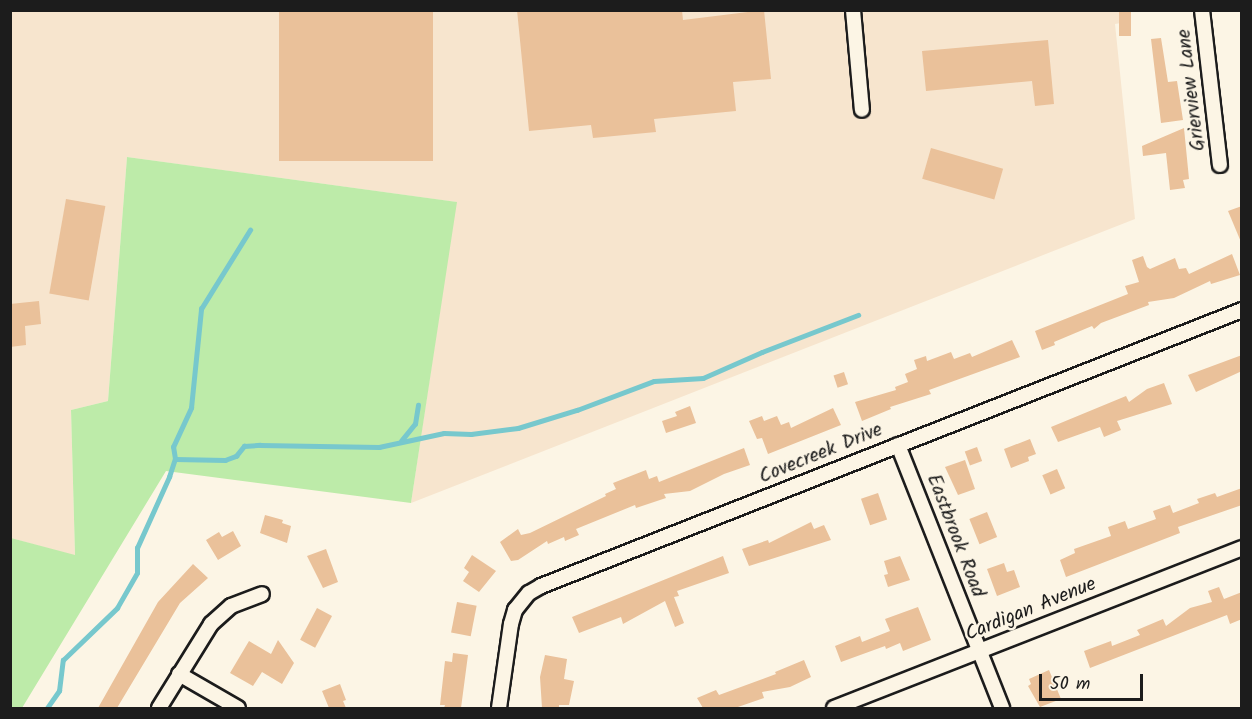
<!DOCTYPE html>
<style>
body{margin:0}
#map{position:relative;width:1252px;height:719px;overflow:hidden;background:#fcf5e5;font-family:Kalam,sans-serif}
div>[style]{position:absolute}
.built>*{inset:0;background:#f7e5ce}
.green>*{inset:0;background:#bdeba9}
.stream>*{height:4.5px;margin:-2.25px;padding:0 2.25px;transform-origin:2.25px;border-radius:2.25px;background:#77c8cd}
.building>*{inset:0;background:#eac19a;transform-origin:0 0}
.roads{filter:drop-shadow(2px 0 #1c1c1c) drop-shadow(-2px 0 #1c1c1c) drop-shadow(0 2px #1c1c1c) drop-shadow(0 -2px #1c1c1c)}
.minor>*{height:14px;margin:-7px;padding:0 7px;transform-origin:7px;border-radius:7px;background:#fcf5e5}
span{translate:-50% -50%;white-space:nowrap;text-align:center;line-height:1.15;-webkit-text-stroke:5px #fcf5e5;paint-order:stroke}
.street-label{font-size:20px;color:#1c1c1c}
.frame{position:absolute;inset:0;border:12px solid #1c1c1c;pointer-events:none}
.scale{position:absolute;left:1039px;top:674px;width:104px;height:27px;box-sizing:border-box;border:3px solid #1c1c1c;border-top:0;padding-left:8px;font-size:18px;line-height:21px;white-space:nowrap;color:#1c1c1c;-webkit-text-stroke:4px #fcf5e5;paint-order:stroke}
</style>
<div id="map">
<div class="built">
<div style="clip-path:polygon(10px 11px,1119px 11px,1121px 23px,1115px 24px,1135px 219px,411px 503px,456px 202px,127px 157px,108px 401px,71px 410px,75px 556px,11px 538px)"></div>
</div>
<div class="green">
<div style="clip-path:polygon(127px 157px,457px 202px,411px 503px,166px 471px,22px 708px,11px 708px,11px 538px,75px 555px,71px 410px,108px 401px)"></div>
</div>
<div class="stream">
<div style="left:401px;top:441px;width:22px;rotate:-51deg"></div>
<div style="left:415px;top:424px;width:19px;rotate:-81deg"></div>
<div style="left:175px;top:459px;width:50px;rotate:1.1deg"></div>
<div style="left:225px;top:460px;width:12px;rotate:-20deg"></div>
<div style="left:236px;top:456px;width:13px;rotate:-51deg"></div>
<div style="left:244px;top:446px;width:16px;rotate:-4deg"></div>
<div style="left:260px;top:445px;width:119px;rotate:1deg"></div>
<div style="left:379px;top:447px;width:66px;rotate:-12.2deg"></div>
<div style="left:444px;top:433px;width:27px;rotate:2deg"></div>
<div style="left:471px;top:434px;width:47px;rotate:-7.3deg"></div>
<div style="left:518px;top:428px;width:62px;rotate:-17deg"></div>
<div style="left:577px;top:410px;width:82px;rotate:-20.6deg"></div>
<div style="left:654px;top:381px;width:49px;rotate:-3.5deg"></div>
<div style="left:703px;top:378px;width:64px;rotate:-23.8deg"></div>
<div style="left:762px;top:352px;width:103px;rotate:-21.1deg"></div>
<div style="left:47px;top:708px;width:21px;rotate:-55deg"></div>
<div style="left:59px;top:691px;width:31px;rotate:-83deg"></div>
<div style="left:63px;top:660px;width:75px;rotate:-43.9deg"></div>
<div style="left:117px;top:608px;width:40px;rotate:-60.3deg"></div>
<div style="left:137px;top:573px;width:25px;rotate:-90deg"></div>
<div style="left:137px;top:548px;width:78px;rotate:-65.7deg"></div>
<div style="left:169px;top:477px;width:19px;rotate:-72deg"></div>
<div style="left:175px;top:459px;width:12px;rotate:-99deg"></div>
<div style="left:173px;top:447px;width:43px;rotate:-65.2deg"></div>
<div style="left:191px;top:408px;width:100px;rotate:-84.2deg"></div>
<div style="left:201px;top:309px;width:93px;rotate:-58.2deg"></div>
</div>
<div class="building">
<div style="left:279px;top:10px;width:154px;height:151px"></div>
<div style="clip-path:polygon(517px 10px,682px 10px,683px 20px,764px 10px,771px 79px,733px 82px,736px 111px,654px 119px,656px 132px,593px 138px,591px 125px,529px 131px)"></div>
<div style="left:1119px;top:10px;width:12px;height:26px"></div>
<div style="clip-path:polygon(1161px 38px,1168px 82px,1177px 81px,1183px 120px,1161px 123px,1151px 39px)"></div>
<div style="clip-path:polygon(1048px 40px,1054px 104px,1035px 106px,1032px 81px,926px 91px,922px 51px)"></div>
<div style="clip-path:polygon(1184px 128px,1189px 179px,1183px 180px,1185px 188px,1170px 190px,1166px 153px,1143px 156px,1142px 146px)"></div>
<div style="left:931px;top:148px;width:75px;height:32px;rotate:16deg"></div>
<div style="left:66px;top:199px;width:40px;height:96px;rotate:10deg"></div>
<div style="clip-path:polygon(1242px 206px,1242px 242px,1241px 242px,1228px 211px)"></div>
<div style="clip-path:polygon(1232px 254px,1240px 275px,1211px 284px,1210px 281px,1174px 298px,1148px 302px,1149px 305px,1101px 323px,1094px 329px,1092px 326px,1054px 342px,1055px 345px,1042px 350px,1035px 331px,1128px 294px,1125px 286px,1139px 282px,1132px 260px,1143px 256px,1147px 267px,1150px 269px,1175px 258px,1179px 269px,1186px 268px,1189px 274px)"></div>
<div style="clip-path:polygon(39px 301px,41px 324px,25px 326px,26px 345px,10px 347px,10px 304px)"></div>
<div style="clip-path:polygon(1012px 340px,1020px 357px,929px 390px,931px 394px,890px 407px,891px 409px,862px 421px,855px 402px,896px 390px,895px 387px,908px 382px,905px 374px,917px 369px,914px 360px,926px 356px,927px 361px,951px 352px,954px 359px,970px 353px,972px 357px)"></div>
<div style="clip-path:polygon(1242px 355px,1242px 371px,1196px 392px,1188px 375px)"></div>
<div style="left:844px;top:372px;width:13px;height:11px;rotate:72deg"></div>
<div style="clip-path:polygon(1164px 383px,1172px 404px,1117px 421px,1121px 430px,1104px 437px,1100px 427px,1058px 442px,1051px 427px,1126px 396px,1129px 402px,1147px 389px)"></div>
<div style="clip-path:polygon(690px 406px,696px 423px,666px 433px,662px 421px,677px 416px,675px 412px)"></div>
<div style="clip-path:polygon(833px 408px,841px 425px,768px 454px,762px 438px,757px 439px,749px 421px,762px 416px,764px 421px,777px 416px,781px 425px,789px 422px,791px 428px)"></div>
<div style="clip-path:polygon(1030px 439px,1036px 454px,1028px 457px,1029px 461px,1011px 468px,1004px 449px)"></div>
<div style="left:977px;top:447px;width:15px;height:13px;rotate:70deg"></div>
<div style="clip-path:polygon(744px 448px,750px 465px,724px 474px,690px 491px,664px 494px,666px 498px,636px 508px,635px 505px,576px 529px,579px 535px,565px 541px,564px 537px,548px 544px,547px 541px,518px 560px,511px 561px,500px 542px,518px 529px,521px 535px,530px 533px,606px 496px,605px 494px,616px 489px,613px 483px,646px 470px,649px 479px,657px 476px,659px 482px)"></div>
<div style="clip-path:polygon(965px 460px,975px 489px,958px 495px,945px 467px)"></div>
<div style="left:1057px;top:469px;width:21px;height:16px;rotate:67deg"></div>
<div style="clip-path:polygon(1242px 488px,1242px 505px,1178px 527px,1180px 533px,1066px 577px,1060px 560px,1075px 553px,1074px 549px,1111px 536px,1108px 527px,1125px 521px,1128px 529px,1156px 519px,1153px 511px,1170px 505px,1173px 513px,1199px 503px,1197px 499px,1215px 493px,1217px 497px)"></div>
<div style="left:878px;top:493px;width:28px;height:18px;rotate:71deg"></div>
<div style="left:987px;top:512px;width:27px;height:19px;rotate:68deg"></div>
<div style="clip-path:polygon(265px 515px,283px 520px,282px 523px,291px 526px,287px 543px,260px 533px)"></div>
<div style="clip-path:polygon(811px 522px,814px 529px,824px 525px,831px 540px,749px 566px,742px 549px,768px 540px,769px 543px)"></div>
<div style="clip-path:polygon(233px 531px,241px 546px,218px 560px,206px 540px,219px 532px,222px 537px)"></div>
<div style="clip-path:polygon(326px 549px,338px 582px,323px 588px,307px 556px)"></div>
<div style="clip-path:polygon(472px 555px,496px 571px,479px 592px,463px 581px,469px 572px,464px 568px)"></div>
<div style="clip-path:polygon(723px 556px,729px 573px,677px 591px,679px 596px,674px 597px,684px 623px,675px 627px,665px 601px,623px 624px,621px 617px,579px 633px,572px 617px)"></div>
<div style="clip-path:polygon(900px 556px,910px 580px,888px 587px,884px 575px,888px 574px,884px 561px)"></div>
<div style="clip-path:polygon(1004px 563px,1007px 572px,1014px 570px,1020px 587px,997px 596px,987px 569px)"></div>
<div style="clip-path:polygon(193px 564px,208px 578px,180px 603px,117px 708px,98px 708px,158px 602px)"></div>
<div style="clip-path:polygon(1219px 587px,1224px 599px,1242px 592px,1242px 619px,1230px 624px,1227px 615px,1090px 668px,1084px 651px,1111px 641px,1112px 646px,1140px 635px,1137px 630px,1163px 619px,1166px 626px,1190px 608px,1212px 602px,1208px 591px)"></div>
<div style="left:457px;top:602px;width:20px;height:31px;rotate:11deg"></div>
<div style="clip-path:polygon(918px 607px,931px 640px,903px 651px,900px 643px,886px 649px,885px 646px,841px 662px,835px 646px,860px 636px,862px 642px,890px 631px,885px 619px)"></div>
<div style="left:317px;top:608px;width:17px;height:36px;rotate:28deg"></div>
<div style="clip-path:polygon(278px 640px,294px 663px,282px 684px,262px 672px,253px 686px,230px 673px,249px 641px,271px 654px)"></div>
<div style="clip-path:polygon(453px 653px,468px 655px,461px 708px,444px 708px,445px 705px,440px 705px,445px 661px,452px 662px)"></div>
<div style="clip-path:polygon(545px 655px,567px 659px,564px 679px,574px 681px,569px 705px,559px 705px,559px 708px,542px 708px,540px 677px)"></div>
<div style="clip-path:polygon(804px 660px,811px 677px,790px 687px,762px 692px,764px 698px,735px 708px,703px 708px,697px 698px,716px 690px,719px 695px,776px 674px,775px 672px)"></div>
<div style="clip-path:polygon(1049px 670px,1061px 699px,1040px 707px,1028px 686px,1031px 684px,1029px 679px)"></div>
<div style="clip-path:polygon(340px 684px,346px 700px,343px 701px,346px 708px,329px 708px,322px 691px)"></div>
</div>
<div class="roads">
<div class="minor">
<div style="left:853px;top:10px;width:100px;rotate:84.9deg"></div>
<div style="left:1202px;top:10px;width:156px;rotate:83.4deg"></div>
<div style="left:898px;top:445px;width:283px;rotate:68.4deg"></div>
<div style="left:179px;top:674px;width:68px;rotate:30deg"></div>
<div style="left:159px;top:708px;width:99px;rotate:-58.2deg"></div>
<div style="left:211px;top:624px;width:27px;rotate:-42deg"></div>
<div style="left:231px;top:606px;width:33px;rotate:-21deg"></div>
<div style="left:499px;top:708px;width:85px;rotate:-81.9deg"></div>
<div style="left:511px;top:624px;width:15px;rotate:-74deg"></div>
<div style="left:515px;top:610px;width:22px;rotate:-51deg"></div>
<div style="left:529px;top:593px;width:14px;rotate:-30deg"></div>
<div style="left:541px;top:586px;width:753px;rotate:-21.49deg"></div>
<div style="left:834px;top:708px;width:438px;rotate:-21.4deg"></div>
</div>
</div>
<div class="street-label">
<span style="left:1192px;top:90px;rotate:-97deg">Grierview Lane</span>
<span style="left:821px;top:454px;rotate:-22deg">Covecreek Drive</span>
<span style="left:955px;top:536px;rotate:69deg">Eastbrook Road</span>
<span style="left:1031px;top:610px;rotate:-22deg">Cardigan Avenue</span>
</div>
<div class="frame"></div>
<div class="scale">50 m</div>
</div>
